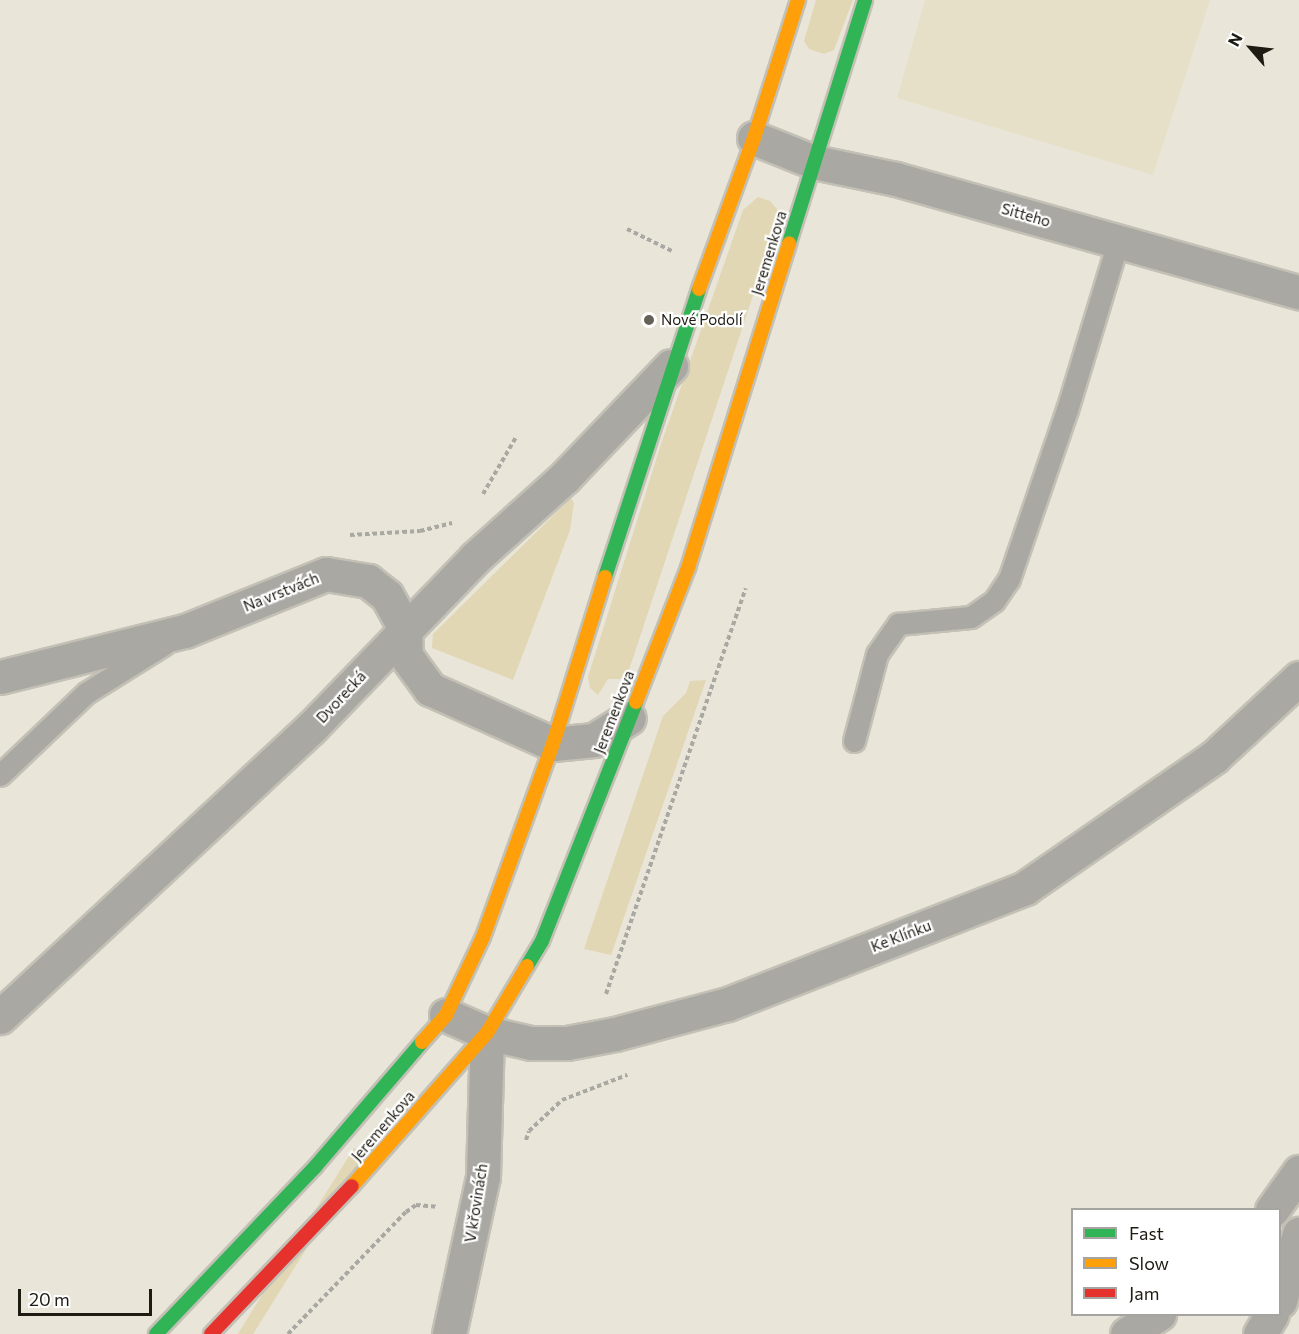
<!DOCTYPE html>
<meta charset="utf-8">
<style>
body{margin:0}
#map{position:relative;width:1299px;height:1334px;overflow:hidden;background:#e9e5d8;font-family:Commissioner,sans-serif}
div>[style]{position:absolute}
.built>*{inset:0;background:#e7e0c9}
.green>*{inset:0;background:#e2d7b4;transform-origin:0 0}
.path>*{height:4px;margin-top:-2px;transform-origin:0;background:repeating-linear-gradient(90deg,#a9a8a2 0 4.5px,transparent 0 7.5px)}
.roads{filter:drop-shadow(2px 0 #c3c0b6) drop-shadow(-2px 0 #c3c0b6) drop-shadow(0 2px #c3c0b6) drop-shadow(0 -2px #c3c0b6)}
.lane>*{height:21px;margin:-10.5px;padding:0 10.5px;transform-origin:10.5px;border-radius:10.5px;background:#a9a8a2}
.street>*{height:33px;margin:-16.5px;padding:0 16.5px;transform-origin:16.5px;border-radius:16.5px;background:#a9a8a2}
.fast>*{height:14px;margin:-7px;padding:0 7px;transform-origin:7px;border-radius:7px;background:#30b455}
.slow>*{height:14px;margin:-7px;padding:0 7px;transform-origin:7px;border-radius:7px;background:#ff9f0a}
.jam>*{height:14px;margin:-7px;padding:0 7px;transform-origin:7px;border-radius:7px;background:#e5322d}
.dots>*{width:16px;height:16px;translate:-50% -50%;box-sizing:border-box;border:3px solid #fff;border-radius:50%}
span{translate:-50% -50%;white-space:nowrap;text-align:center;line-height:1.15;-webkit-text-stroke:4.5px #fff;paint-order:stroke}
.street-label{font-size:15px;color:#1d1b12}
.poi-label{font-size:15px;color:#1d1b12}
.left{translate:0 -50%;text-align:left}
.legend{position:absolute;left:1071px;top:1208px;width:210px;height:108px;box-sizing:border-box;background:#fff;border:2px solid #a5a4a0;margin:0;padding:8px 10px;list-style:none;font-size:18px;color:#1d1b12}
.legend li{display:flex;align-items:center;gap:12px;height:30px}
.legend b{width:30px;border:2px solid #a5a4a0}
.north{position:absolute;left:1221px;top:18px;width:60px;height:60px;-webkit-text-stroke:4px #fff;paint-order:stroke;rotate:298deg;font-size:16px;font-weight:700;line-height:24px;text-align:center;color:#1d1b12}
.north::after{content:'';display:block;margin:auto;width:21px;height:27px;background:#1d1b12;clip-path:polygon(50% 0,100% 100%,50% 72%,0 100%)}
.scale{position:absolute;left:18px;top:1289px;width:134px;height:27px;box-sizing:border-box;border:3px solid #1d1b12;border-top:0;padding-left:8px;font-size:18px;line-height:21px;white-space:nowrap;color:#1d1b12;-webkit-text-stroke:4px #fff;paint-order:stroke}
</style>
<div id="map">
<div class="built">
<div style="clip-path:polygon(925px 0,1210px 0,1153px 175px,897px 98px)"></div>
</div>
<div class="green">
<div style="clip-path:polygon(816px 0,853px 0,834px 50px,824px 54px,809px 49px,804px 41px)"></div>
<div style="clip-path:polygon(758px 197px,770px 201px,777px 209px,778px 220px,626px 679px,608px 679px,598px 695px,590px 688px,588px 677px,661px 444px,743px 210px)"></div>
<div style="clip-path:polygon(571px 498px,574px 503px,570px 530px,513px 680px,432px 648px,433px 634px)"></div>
<div style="clip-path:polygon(706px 680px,611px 955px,584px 949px,663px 716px,686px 693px,690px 681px)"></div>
<div style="left:354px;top:1148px;width:13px;height:257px;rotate:32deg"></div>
</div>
<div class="path">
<div style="left:627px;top:229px;width:50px;rotate:26.1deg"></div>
<div style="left:483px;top:494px;width:66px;rotate:-59.9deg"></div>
<div style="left:350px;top:535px;width:70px;rotate:-3.3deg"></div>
<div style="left:420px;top:531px;width:33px;rotate:-14deg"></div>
<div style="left:606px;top:994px;width:429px;rotate:-71deg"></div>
<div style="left:526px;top:1140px;width:9px;rotate:-72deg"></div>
<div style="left:529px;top:1131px;width:45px;rotate:-43.2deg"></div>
<div style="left:562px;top:1100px;width:70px;rotate:-21deg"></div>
<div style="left:288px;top:1334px;width:170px;rotate:-46deg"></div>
<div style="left:406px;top:1212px;width:12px;rotate:-35deg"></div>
<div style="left:416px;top:1205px;width:21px;rotate:5deg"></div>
</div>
<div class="roads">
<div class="lane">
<div style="left:854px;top:741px;width:90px;rotate:-75.2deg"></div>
<div style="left:877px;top:654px;width:37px;rotate:-55deg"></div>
<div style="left:898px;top:624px;width:73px;rotate:-5.5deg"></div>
<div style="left:971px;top:617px;width:28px;rotate:-35deg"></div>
<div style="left:994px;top:601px;width:27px;rotate:-56deg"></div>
<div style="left:1009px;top:579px;width:179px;rotate:-71.1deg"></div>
<div style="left:1067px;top:410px;width:176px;rotate:-73.1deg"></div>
<div style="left:0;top:775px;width:119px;rotate:-43.6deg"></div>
<div style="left:86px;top:693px;width:91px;rotate:-31.9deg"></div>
</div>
<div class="street">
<div style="left:754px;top:138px;width:65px;rotate:21.8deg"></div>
<div style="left:814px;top:162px;width:84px;rotate:11.7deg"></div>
<div style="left:896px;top:179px;width:419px;rotate:15.7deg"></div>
<div style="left:0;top:677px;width:191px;rotate:-14deg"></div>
<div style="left:185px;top:631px;width:152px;rotate:-22deg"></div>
<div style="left:326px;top:574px;width:43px;rotate:9.5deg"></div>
<div style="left:368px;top:581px;width:24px;rotate:38deg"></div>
<div style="left:387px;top:596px;width:38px;rotate:61deg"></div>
<div style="left:405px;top:629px;width:27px;rotate:88deg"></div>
<div style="left:406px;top:656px;width:41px;rotate:54deg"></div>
<div style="left:430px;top:689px;width:135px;rotate:24.1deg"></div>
<div style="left:553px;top:744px;width:41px;rotate:-5.6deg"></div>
<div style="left:594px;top:740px;width:41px;rotate:-32.2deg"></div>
<div style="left:446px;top:1015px;width:45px;rotate:23.7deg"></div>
<div style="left:487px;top:1033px;width:45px;rotate:12.8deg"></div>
<div style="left:531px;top:1043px;width:36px"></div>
<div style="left:567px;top:1043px;width:49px;rotate:-10.6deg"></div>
<div style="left:615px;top:1034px;width:117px;rotate:-14.9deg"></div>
<div style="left:728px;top:1004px;width:319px;rotate:-21.3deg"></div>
<div style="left:1025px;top:888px;width:230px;rotate:-34.7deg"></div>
<div style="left:1214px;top:757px;width:116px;rotate:-42.9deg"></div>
<div style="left:0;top:1017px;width:425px;rotate:-42.9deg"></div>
<div style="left:311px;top:728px;width:236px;rotate:-46deg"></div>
<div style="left:475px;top:558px;width:120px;rotate:-42deg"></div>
<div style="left:564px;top:478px;width:155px;rotate:-46.3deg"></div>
<div style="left:1272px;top:1210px;width:47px;rotate:-54.6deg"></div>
<div style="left:1280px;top:1301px;width:70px;rotate:-74.2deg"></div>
<div style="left:449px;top:1334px;width:161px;rotate:-77.8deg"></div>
<div style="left:483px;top:1177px;width:144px;rotate:-88.4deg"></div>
<div style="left:1127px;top:1334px;width:38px;rotate:-32deg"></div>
<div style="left:1260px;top:1334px;width:23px;rotate:-59deg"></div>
</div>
<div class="fast">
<div style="left:789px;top:243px;width:255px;rotate:-72.6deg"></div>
<div style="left:605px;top:577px;width:303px;rotate:-71.9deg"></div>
<div style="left:527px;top:966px;width:29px;rotate:-59deg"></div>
<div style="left:542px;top:941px;width:257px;rotate:-68.5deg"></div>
<div style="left:156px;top:1334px;width:231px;rotate:-46.4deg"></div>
<div style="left:315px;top:1167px;width:165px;rotate:-49.4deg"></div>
</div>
<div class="slow">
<div style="left:699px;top:289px;width:161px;rotate:-70deg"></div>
<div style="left:754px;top:138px;width:145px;rotate:-72.3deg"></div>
<div style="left:636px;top:702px;width:144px;rotate:-68.8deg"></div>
<div style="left:688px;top:568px;width:340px;rotate:-72.7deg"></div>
<div style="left:422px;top:1042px;width:36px;rotate:-48deg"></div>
<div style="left:446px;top:1015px;width:86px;rotate:-64.6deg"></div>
<div style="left:483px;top:937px;width:205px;rotate:-70.1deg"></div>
<div style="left:553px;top:744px;width:175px;rotate:-72.7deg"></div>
<div style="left:352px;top:1186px;width:204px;rotate:-48.6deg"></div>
<div style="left:487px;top:1033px;width:78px;rotate:-59.2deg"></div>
</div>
<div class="jam">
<div style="left:211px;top:1334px;width:204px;rotate:-46.4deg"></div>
</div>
</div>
<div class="dots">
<div style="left:649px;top:320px;background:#646257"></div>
</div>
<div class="street-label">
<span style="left:1026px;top:215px;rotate:16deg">Sitteho</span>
<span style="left:769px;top:253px;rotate:-73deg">Jeremenkova</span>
<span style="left:281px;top:592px;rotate:-22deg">Na vrstvách</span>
<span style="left:341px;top:697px;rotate:-47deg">Dvorecká</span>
<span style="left:614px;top:712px;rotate:-69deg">Jeremenkova</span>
<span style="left:901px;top:936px;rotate:-21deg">Ke Klínku</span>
<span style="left:383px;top:1126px;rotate:-49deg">Jeremenkova</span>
<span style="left:476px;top:1203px;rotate:-81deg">V křovinách</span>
</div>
<div class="poi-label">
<span class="left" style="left:661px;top:320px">Nové Podolí</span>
</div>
<ul class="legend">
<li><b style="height:8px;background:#30b455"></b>Fast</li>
<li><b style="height:8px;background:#ff9f0a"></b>Slow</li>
<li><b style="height:8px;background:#e5322d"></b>Jam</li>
</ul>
<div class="north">N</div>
<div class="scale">20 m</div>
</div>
